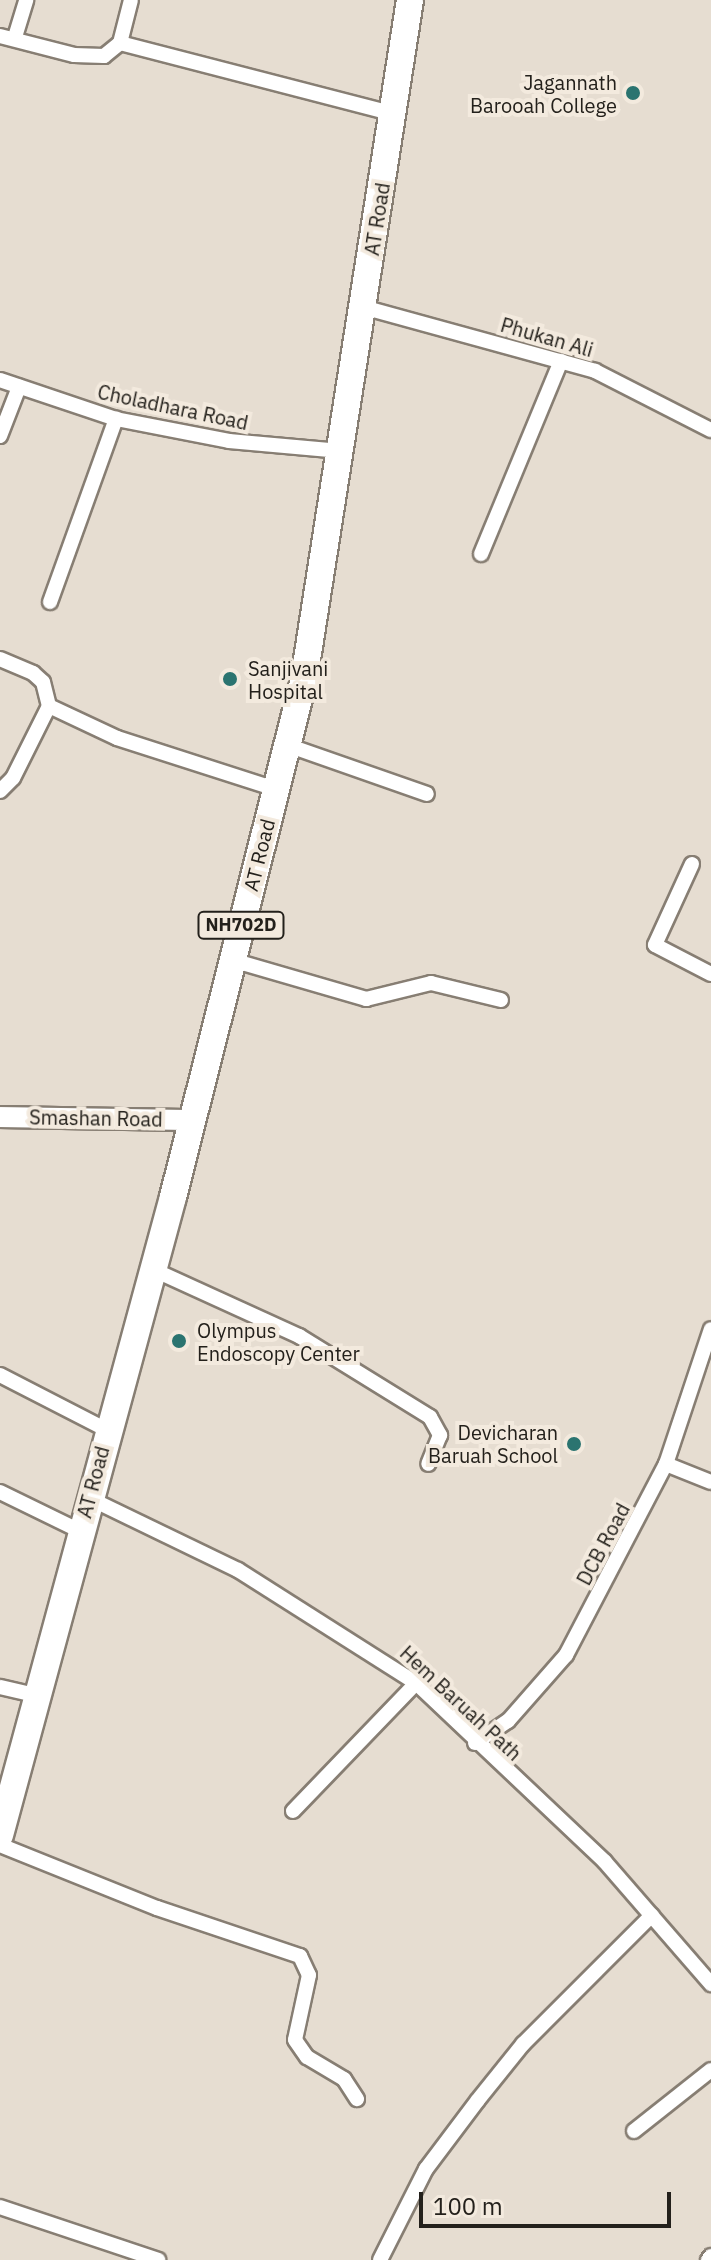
<!DOCTYPE html>
<style>
body{margin:0}
#map{position:relative;width:711px;height:2260px;overflow:hidden;background:#e6ddd1;font-family:"IBM Plex Sans",sans-serif}
div>[style]{position:absolute}
.roads{filter:drop-shadow(2px 0 #877e73) drop-shadow(-2px 0 #877e73) drop-shadow(0 2px #877e73) drop-shadow(0 -2px #877e73)}
.street>*{height:14px;margin:-7px;padding:0 7px;transform-origin:7px;border-radius:7px;background:#fff}
.secondary>*{height:20px;margin:-10px;padding:0 10px;transform-origin:10px;border-radius:10px;background:#fff}
.highway>*{height:26px;margin:-13px;padding:0 13px;transform-origin:13px;border-radius:13px;background:#fff}
.dots>*{width:22px;height:22px;translate:-50% -50%;box-sizing:border-box;border:4px solid #f3eade;border-radius:50%}
span{translate:-50% -50%;white-space:nowrap;text-align:center;line-height:1.15;-webkit-text-stroke:8px #f3eade;paint-order:stroke}
.shield-label span{padding:2px 6px;background:#f3eade;border:2px solid;border-radius:6px;-webkit-text-stroke-width:0}
.shield-label{font-size:18px;color:#23201b;font-weight:700}
.poi-label{font-size:20px;color:#23201b}
.right{translate:-100% -50%;text-align:right}
.left{translate:0 -50%;text-align:left}
.street-label{font-size:20px;color:#23201b}
.scale{position:absolute;left:419px;top:2192px;width:252px;height:36px;box-sizing:border-box;border:4px solid #23201b;border-top:0;padding-left:10px;font-size:24px;line-height:28px;white-space:nowrap;color:#23201b;-webkit-text-stroke:6px #f3eade;paint-order:stroke}
</style>
<div id="map">
<div class="roads">
<div class="street">
<div style="left:0;top:36px;width:76px;rotate:14.4deg"></div>
<div style="left:74px;top:55px;width:30px;rotate:2deg"></div>
<div style="left:104px;top:56px;width:21px;rotate:-39deg"></div>
<div style="left:120px;top:43px;width:44px;rotate:-75.7deg"></div>
<div style="left:15px;top:37px;width:39px;rotate:-73deg"></div>
<div style="left:120px;top:43px;width:280px;rotate:14.5deg"></div>
<div style="left:363px;top:307px;width:241px;rotate:15.4deg"></div>
<div style="left:595px;top:371px;width:130px;rotate:27deg"></div>
<div style="left:0;top:380px;width:122px;rotate:18.6deg"></div>
<div style="left:116px;top:419px;width:115px;rotate:11deg"></div>
<div style="left:229px;top:441px;width:112px;rotate:5.1deg"></div>
<div style="left:0;top:436px;width:53px;rotate:-68.8deg"></div>
<div style="left:481px;top:554px;width:209px;rotate:-67.5deg"></div>
<div style="left:50px;top:602px;width:195px;rotate:-70.2deg"></div>
<div style="left:0;top:659px;width:36px;rotate:23deg"></div>
<div style="left:33px;top:673px;width:13px;rotate:42deg"></div>
<div style="left:43px;top:682px;width:25px;rotate:76deg"></div>
<div style="left:49px;top:706px;width:75px;rotate:25.2deg"></div>
<div style="left:117px;top:738px;width:167px;rotate:17.8deg"></div>
<div style="left:287px;top:745px;width:148px;rotate:19.3deg"></div>
<div style="left:0;top:791px;width:18px;rotate:-45deg"></div>
<div style="left:13px;top:778px;width:80px;rotate:-63.4deg"></div>
<div style="left:692px;top:864px;width:89px;rotate:114.6deg"></div>
<div style="left:655px;top:945px;width:63px;rotate:27.4deg"></div>
<div style="left:232px;top:960px;width:140px;rotate:16.2deg"></div>
<div style="left:366px;top:999px;width:67px;rotate:-13.8deg"></div>
<div style="left:431px;top:983px;width:72px;rotate:13.7deg"></div>
<div style="left:152px;top:1269px;width:162px;rotate:24.5deg"></div>
<div style="left:299px;top:1336px;width:154px;rotate:31.7deg"></div>
<div style="left:430px;top:1417px;width:21px;rotate:61deg"></div>
<div style="left:440px;top:1435px;width:31px;rotate:112deg"></div>
<div style="left:0;top:1375px;width:120px;rotate:27.2deg"></div>
<div style="left:666px;top:1464px;width:48px;rotate:21.8deg"></div>
<div style="left:0;top:1492px;width:89px;rotate:26deg"></div>
<div style="left:89px;top:1498px;width:165px;rotate:25.8deg"></div>
<div style="left:238px;top:1570px;width:211px;rotate:32.4deg"></div>
<div style="left:416px;top:1683px;width:260px;rotate:43.4deg"></div>
<div style="left:605px;top:1862px;width:162px;rotate:49deg"></div>
<div style="left:0;top:1687px;width:37px;rotate:13deg"></div>
<div style="left:475px;top:1743px;width:40px;rotate:-34deg"></div>
<div style="left:508px;top:1721px;width:88px;rotate:-48.7deg"></div>
<div style="left:566px;top:1655px;width:216px;rotate:-62.4deg"></div>
<div style="left:666px;top:1464px;width:142px;rotate:-71.6deg"></div>
<div style="left:293px;top:1811px;width:178px;rotate:-46.1deg"></div>
<div style="left:0;top:1845px;width:169px;rotate:21.9deg"></div>
<div style="left:157px;top:1908px;width:151px;rotate:18.6deg"></div>
<div style="left:300px;top:1956px;width:21px;rotate:65deg"></div>
<div style="left:309px;top:1975px;width:66px;rotate:102.2deg"></div>
<div style="left:295px;top:2040px;width:21px;rotate:55deg"></div>
<div style="left:307px;top:2057px;width:43px;rotate:30.7deg"></div>
<div style="left:344px;top:2079px;width:24px;rotate:57deg"></div>
<div style="left:634px;top:2131px;width:98px;rotate:-38.4deg"></div>
<div style="left:0;top:2207px;width:167px;rotate:18.5deg"></div>
<div style="left:380px;top:2260px;width:102px;rotate:-63.2deg"></div>
<div style="left:426px;top:2169px;width:86px;rotate:-53deg"></div>
<div style="left:478px;top:2100px;width:72px;rotate:-51.2deg"></div>
<div style="left:523px;top:2044px;width:182px;rotate:-45deg"></div>
<div style="left:708px;top:2260px;width:5px;rotate:-53deg"></div>
</div>
<div class="secondary">
<div style="left:0;top:1117px;width:193px;rotate:0.9deg"></div>
</div>
<div class="highway">
<div style="left:0;top:1835px;width:661px;rotate:-74.83deg"></div>
<div style="left:173px;top:1197px;width:534px;rotate:-75.81deg"></div>
<div style="left:304px;top:679px;width:687px;rotate:-81.13deg"></div>
</div>
</div>
<div class="dots">
<div style="left:633px;top:93px;background:#2b7470"></div>
<div style="left:230px;top:679px;background:#2b7470"></div>
<div style="left:179px;top:1341px;background:#2b7470"></div>
<div style="left:574px;top:1444px;background:#2b7470"></div>
</div>
<div class="shield-label">
<span style="left:241px;top:925px">NH702D</span>
</div>
<div class="poi-label">
<span class="right" style="left:617px;top:94px">Jagannath<br>Barooah College</span>
<span class="left" style="left:248px;top:680px">Sanjivani<br>Hospital</span>
<span class="left" style="left:197px;top:1342px">Olympus<br>Endoscopy Center</span>
<span class="right" style="left:558px;top:1444px">Devicharan<br>Baruah School</span>
</div>
<div class="street-label">
<span style="left:377px;top:219px;rotate:-81deg">AT Road</span>
<span style="left:547px;top:337px;rotate:16deg">Phukan Ali</span>
<span style="left:173px;top:407px;rotate:12deg">Choladhara Road</span>
<span style="left:259px;top:855px;rotate:-76deg">AT Road</span>
<span style="left:96px;top:1118px;rotate:1deg">Smashan Road</span>
<span style="left:93px;top:1482px;rotate:-75deg">AT Road</span>
<span style="left:603px;top:1544px;rotate:-62deg">DCB Road</span>
<span style="left:461px;top:1703px;rotate:43deg">Hem Baruah Path</span>
</div>
<div class="scale">100 m</div>
</div>
